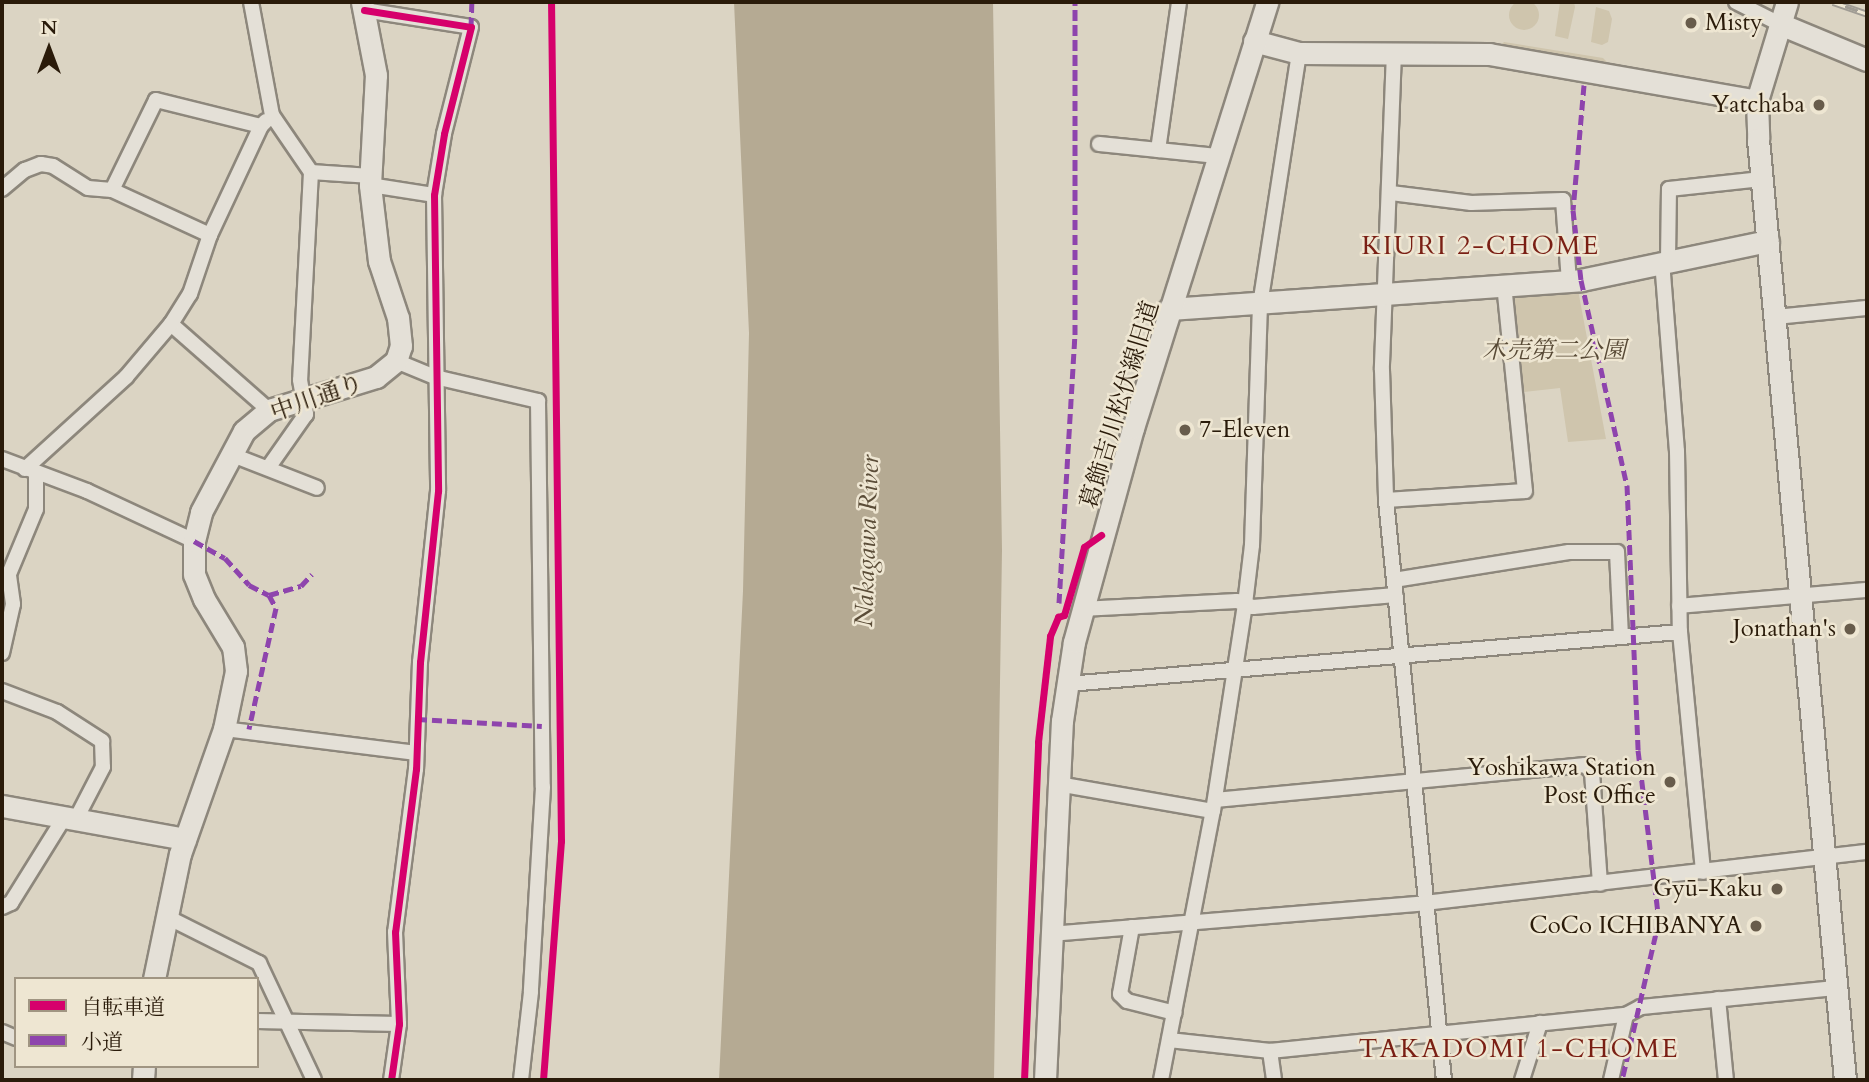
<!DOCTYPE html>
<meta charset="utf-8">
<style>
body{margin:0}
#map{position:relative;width:1869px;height:1082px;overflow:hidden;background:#dbd4c3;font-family:Cardo,"Noto Serif JP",serif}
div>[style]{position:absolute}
.green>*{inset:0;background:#cfc5ad}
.round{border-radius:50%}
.water>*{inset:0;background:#b5aa93}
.roads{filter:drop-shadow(2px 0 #8d877c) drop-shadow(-2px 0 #8d877c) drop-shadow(0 2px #8d877c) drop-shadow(0 -2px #8d877c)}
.street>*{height:14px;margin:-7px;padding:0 7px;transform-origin:7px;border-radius:7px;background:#e4e0d7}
.secondary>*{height:21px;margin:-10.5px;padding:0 10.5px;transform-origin:10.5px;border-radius:10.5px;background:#e4e0d7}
.rail>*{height:7px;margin-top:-3.5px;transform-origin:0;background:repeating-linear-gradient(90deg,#eee6d2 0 13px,#a09c94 0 26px);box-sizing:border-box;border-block:2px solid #a09c94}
.quiet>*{height:5px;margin-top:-2.5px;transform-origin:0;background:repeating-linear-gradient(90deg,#8e44ad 0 10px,transparent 0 15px)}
.cycleway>*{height:7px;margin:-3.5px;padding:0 3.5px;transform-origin:3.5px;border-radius:3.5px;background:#d6006c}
.dots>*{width:19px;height:19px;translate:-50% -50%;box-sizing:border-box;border:4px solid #eee6d2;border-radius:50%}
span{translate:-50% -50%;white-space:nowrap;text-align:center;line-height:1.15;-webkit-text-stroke:5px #eee6d2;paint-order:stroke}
.poi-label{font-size:24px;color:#2a1b0a}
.left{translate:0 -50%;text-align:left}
.right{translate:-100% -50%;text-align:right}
.park-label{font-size:24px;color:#584a36;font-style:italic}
.street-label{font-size:24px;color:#2a1b0a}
.neighbourhood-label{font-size:26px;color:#7a1f14;letter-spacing:2px}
.water-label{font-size:26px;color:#5b4d38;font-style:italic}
.frame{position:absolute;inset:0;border:4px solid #2a1b0a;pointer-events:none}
.legend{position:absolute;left:14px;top:977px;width:245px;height:91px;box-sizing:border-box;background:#eee6d2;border:2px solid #a09582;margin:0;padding:9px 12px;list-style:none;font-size:21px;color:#2a1b0a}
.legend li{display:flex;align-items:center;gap:14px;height:35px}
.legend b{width:35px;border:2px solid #a09582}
.north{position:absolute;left:14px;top:14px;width:70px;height:70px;-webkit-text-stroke:5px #eee6d2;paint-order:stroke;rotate:0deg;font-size:19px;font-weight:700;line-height:28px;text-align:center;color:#2a1b0a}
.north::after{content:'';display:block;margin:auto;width:24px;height:32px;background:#2a1b0a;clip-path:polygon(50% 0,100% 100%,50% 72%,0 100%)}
</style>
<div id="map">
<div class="green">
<div class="round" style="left:1509px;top:0;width:30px;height:30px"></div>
<div style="clip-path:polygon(1560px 2px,1574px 2px,1575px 7px,1568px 39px,1555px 36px)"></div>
<div style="clip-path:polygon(1596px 7px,1609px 11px,1612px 19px,1608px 42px,1602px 45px,1591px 42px)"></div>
<div style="clip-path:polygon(1504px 42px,1603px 58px,1607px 62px,1499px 47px)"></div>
<div style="clip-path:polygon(1578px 290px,1606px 439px,1568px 442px,1560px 388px,1523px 392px,1510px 298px,1515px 293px)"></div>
</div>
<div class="water">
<div style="clip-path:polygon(734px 2px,993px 2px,1002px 550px,994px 1080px,719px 1080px,743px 591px,749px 333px)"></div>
</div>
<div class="roads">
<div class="street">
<div style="left:251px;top:2px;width:115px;rotate:79.5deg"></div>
<div style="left:272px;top:115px;width:69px;rotate:55.6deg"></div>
<div style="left:311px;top:172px;width:208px;rotate:93deg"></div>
<div style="left:300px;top:380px;width:35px;rotate:80deg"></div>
<div style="left:306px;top:414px;width:66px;rotate:125.1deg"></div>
<div style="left:1736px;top:2px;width:49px;rotate:26.6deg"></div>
<div style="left:364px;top:10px;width:108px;rotate:9deg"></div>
<div style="left:471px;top:27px;width:110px;rotate:104.2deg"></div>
<div style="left:444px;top:134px;width:62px;rotate:99.3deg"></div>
<div style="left:434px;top:195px;width:296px;rotate:89.2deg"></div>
<div style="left:438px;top:491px;width:172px;rotate:96deg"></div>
<div style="left:420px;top:662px;width:107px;rotate:92.1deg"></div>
<div style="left:416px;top:769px;width:164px;rotate:97.3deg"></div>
<div style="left:395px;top:932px;width:92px;rotate:87.5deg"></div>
<div style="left:399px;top:1024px;width:57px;rotate:98.1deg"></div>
<div style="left:1394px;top:52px;width:318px;rotate:92.2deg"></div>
<div style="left:1382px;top:370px;width:130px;rotate:88.2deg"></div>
<div style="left:1386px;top:500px;width:583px;rotate:84.29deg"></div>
<div style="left:1099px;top:144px;width:119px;rotate:5.8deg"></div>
<div style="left:1158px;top:150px;width:149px;rotate:-81.9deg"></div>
<div style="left:311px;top:172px;width:60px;rotate:3.8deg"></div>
<div style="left:370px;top:185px;width:65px;rotate:8.9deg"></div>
<div style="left:2px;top:189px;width:30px;rotate:-40deg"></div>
<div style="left:25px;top:170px;width:17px;rotate:-21deg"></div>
<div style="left:41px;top:164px;width:12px;rotate:9deg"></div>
<div style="left:53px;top:166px;width:41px;rotate:32.2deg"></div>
<div style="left:88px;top:188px;width:24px;rotate:5deg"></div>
<div style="left:112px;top:190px;width:108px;rotate:24.7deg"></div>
<div style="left:112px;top:190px;width:100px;rotate:-63.9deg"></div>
<div style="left:156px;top:100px;width:108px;rotate:13.9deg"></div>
<div style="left:261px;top:126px;width:7px;rotate:-45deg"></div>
<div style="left:1391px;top:193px;width:81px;rotate:7.1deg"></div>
<div style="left:1471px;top:203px;width:92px;rotate:-1.9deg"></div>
<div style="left:1563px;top:200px;width:81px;rotate:85.8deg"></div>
<div style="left:1668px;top:260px;width:71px;rotate:-89.2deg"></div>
<div style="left:1669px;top:189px;width:93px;rotate:-6.2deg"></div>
<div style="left:1662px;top:261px;width:191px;rotate:85.5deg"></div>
<div style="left:1677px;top:451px;width:181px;rotate:89.1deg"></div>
<div style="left:1680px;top:632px;width:241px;rotate:84.5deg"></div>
<div style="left:1775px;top:317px;width:92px;rotate:-5.6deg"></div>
<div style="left:171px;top:324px;width:130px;rotate:41.3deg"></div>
<div style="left:396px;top:361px;width:42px;rotate:22.3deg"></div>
<div style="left:435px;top:377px;width:106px;rotate:13.1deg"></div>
<div style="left:538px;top:401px;width:386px;rotate:89.3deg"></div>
<div style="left:543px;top:787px;width:205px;rotate:93.4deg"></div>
<div style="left:531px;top:992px;width:89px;rotate:96.5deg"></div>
<div style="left:230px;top:454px;width:93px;rotate:21.3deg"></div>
<div style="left:2px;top:459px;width:91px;rotate:20.6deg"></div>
<div style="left:87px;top:491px;width:118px;rotate:25deg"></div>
<div style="left:25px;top:469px;width:137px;rotate:-42.3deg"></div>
<div style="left:126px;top:377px;width:70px;rotate:-49.7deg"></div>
<div style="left:171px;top:324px;width:36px;rotate:-58deg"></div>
<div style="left:190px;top:294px;width:62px;rotate:-71.3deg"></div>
<div style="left:210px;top:235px;width:120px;rotate:-64.9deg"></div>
<div style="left:1386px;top:500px;width:139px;rotate:-3.7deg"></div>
<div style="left:1525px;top:491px;width:206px;rotate:-95.8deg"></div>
<div style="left:1394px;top:580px;width:177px;rotate:-9.1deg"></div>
<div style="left:1569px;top:552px;width:48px"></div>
<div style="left:1617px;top:552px;width:84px;rotate:87.3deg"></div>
<div style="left:1679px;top:606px;width:189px;rotate:-4.9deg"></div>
<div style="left:1081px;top:609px;width:156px;rotate:-2.9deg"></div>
<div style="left:1237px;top:601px;width:17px;rotate:21deg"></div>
<div style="left:1253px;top:607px;width:143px;rotate:-4.8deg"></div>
<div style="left:2px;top:653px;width:50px;rotate:-77.3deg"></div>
<div style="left:13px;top:604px;width:30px;rotate:-98deg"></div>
<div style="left:9px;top:574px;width:70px;rotate:-67.4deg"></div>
<div style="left:36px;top:509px;width:36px;rotate:-90deg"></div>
<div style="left:1068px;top:684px;width:614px;rotate:-4.86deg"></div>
<div style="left:2px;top:691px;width:59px;rotate:20.9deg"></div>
<div style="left:57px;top:712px;width:54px;rotate:32.8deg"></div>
<div style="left:102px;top:741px;width:26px;rotate:88deg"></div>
<div style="left:103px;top:767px;width:59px;rotate:117.4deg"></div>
<div style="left:224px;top:729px;width:193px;rotate:7.1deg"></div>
<div style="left:1058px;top:784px;width:157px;rotate:9.9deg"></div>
<div style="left:1215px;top:800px;width:372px;rotate:-5.4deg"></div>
<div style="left:1585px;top:765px;width:10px;rotate:45deg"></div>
<div style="left:1592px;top:772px;width:112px;rotate:85.9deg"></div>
<div style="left:2px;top:907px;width:10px;rotate:-24deg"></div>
<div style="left:11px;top:903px;width:100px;rotate:-58.1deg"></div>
<div style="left:167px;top:917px;width:103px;rotate:26.6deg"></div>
<div style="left:259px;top:963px;width:129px;rotate:64.8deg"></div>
<div style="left:1132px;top:927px;width:68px;rotate:100.2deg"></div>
<div style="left:1120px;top:994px;width:10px;rotate:45deg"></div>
<div style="left:1127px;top:1001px;width:49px;rotate:14deg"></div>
<div style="left:1051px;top:934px;width:375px;rotate:-4.7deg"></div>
<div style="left:1425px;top:903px;width:445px;rotate:-6.6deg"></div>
<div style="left:1718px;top:999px;width:81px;rotate:84.4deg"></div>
<div style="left:257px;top:1021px;width:142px;rotate:1.2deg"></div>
<div style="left:2px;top:1032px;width:15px;rotate:23deg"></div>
<div style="left:1169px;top:1040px;width:102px;rotate:6.2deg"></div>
<div style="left:1270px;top:1051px;width:358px;rotate:-5.8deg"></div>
<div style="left:1626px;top:1015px;width:17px;rotate:-28deg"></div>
<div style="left:1641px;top:1007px;width:196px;rotate:-5.6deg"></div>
<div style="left:1270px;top:1051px;width:29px;rotate:82deg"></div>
<div style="left:1161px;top:1080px;width:274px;rotate:-79.1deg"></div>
<div style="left:1213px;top:811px;width:209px;rotate:-81.2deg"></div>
<div style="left:1245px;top:604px;width:59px;rotate:-83.2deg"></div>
<div style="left:1252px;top:545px;width:240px;rotate:-88.1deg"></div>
<div style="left:1260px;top:305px;width:255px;rotate:-81.2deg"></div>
<div style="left:1522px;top:1080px;width:60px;rotate:-72.5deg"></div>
<div style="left:1611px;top:1080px;width:67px;rotate:-77deg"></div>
</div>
<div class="secondary">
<div style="left:1787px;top:2px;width:103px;rotate:106.9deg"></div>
<div style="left:1757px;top:101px;width:38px;rotate:88deg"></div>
<div style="left:1758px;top:139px;width:945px;rotate:84.72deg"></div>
<div style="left:1780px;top:24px;width:94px;rotate:22.5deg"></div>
<div style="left:1254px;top:41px;width:47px;rotate:14.9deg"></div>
<div style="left:1299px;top:53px;width:190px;rotate:0.3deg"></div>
<div style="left:1489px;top:54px;width:272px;rotate:9.9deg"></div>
<div style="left:1169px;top:309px;width:413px;rotate:-4deg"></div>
<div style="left:1581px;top:280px;width:191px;rotate:-11.8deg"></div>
<div style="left:2px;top:806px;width:186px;rotate:10.2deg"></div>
<div style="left:154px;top:979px;width:128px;rotate:-78.3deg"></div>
<div style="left:180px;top:854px;width:133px;rotate:-70.6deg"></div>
<div style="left:224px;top:729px;width:59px;rotate:-78.3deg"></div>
<div style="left:236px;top:671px;width:24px;rotate:-97deg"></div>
<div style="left:233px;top:647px;width:56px;rotate:-121.1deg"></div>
<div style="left:204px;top:599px;width:27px;rotate:-112deg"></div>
<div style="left:194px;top:574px;width:33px;rotate:-90deg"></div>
<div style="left:194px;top:541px;width:30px;rotate:-76deg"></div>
<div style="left:201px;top:512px;width:92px;rotate:-62deg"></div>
<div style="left:244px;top:431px;width:33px;rotate:-40deg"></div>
<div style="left:269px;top:410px;width:112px;rotate:-17.1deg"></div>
<div style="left:376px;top:377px;width:26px;rotate:-39deg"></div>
<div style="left:396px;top:361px;width:16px;rotate:-72deg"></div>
<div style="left:401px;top:346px;width:28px;rotate:-96deg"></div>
<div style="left:398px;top:318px;width:60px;rotate:-108.4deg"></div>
<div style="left:379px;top:261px;width:77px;rotate:-96.8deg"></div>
<div style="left:370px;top:185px;width:110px;rotate:-86.9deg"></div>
<div style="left:376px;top:75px;width:74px;rotate:-100.9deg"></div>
<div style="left:143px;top:1080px;width:14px;rotate:-86deg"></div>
<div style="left:1045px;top:1080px;width:359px;rotate:-87.3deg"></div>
<div style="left:1062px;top:721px;width:80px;rotate:-81.4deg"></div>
<div style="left:1074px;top:642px;width:222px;rotate:-74.6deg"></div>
<div style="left:1133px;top:428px;width:447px;rotate:-72.5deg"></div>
</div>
</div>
<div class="rail">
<div style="left:1833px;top:2px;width:36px;rotate:19deg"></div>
</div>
<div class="quiet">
<div style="left:471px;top:27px;width:25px;rotate:-88deg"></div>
<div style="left:1584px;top:85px;width:125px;rotate:95deg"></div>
<div style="left:1573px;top:210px;width:70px;rotate:83.5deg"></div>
<div style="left:1581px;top:280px;width:210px;rotate:77.4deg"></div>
<div style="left:1627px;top:485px;width:265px;rotate:87.6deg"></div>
<div style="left:1638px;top:750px;width:171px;rotate:83deg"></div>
<div style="left:1659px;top:920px;width:164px;rotate:103deg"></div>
<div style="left:194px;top:541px;width:35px;rotate:29deg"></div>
<div style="left:225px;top:558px;width:36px;rotate:48deg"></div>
<div style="left:249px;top:585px;width:22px;rotate:27deg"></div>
<div style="left:269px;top:595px;width:15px;rotate:62deg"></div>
<div style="left:276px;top:608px;width:124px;rotate:102.6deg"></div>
<div style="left:269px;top:595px;width:33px;rotate:-16deg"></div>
<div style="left:301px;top:586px;width:16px;rotate:-47deg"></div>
<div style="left:1059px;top:603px;width:268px;rotate:-86.6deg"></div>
<div style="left:1075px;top:335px;width:333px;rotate:-90deg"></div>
<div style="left:417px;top:719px;width:125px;rotate:3.2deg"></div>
</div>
<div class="cycleway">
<div style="left:364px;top:10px;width:108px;rotate:9deg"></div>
<div style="left:471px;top:27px;width:110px;rotate:104.2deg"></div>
<div style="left:444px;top:134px;width:62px;rotate:99.3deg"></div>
<div style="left:434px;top:195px;width:296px;rotate:89.2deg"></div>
<div style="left:438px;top:491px;width:172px;rotate:96deg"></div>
<div style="left:420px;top:662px;width:107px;rotate:92.1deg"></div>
<div style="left:416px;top:769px;width:164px;rotate:97.3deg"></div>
<div style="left:395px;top:932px;width:92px;rotate:87.5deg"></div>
<div style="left:399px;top:1024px;width:57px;rotate:98.1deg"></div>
<div style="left:543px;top:1080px;width:240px;rotate:-85.7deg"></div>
<div style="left:561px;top:841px;width:839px;rotate:-90.68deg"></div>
<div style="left:1024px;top:1080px;width:338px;rotate:-87.6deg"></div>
<div style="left:1038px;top:742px;width:107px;rotate:-83.5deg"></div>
<div style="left:1050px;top:636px;width:21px;rotate:-67deg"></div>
<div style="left:1058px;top:617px;width:6px;rotate:-18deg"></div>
<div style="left:1064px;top:615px;width:71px;rotate:-73.6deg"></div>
<div style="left:1084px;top:547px;width:21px;rotate:-35deg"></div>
</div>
<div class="dots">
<div style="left:1691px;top:23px;background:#685c4b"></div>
<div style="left:1819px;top:105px;background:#685c4b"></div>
<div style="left:1185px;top:430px;background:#685c4b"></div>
<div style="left:1850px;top:629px;background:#685c4b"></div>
<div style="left:1670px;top:782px;background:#685c4b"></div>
<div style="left:1777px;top:889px;background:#685c4b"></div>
<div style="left:1756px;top:926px;background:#685c4b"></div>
</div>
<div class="poi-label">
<span class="left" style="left:1705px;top:23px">Misty</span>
<span class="right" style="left:1805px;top:105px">Yatchaba</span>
<span class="left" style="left:1199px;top:430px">7-Eleven</span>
<span class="right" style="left:1836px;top:629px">Jonathan's</span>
<span class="right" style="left:1656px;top:782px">Yoshikawa Station<br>Post Office</span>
<span class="right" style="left:1763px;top:889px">Gyū-Kaku</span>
<span class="right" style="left:1742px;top:926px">CoCo ICHIBANYA</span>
</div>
<div class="park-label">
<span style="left:1554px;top:351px">木売第二公園</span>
</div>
<div class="street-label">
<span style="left:317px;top:398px;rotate:-19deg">中川通り</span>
<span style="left:1120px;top:405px;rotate:-73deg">葛飾吉川松伏線旧道</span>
</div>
<div class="neighbourhood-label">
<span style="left:1481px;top:246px">KIURI 2-CHOME</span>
<span style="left:1519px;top:1049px">TAKADOMI 1-CHOME</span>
</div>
<div class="water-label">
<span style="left:867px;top:541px;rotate:-88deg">Nakagawa River</span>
</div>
<div class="frame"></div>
<ul class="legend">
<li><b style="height:9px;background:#d6006c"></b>自転車道</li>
<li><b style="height:9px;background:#8e44ad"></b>小道</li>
</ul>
<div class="north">N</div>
</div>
